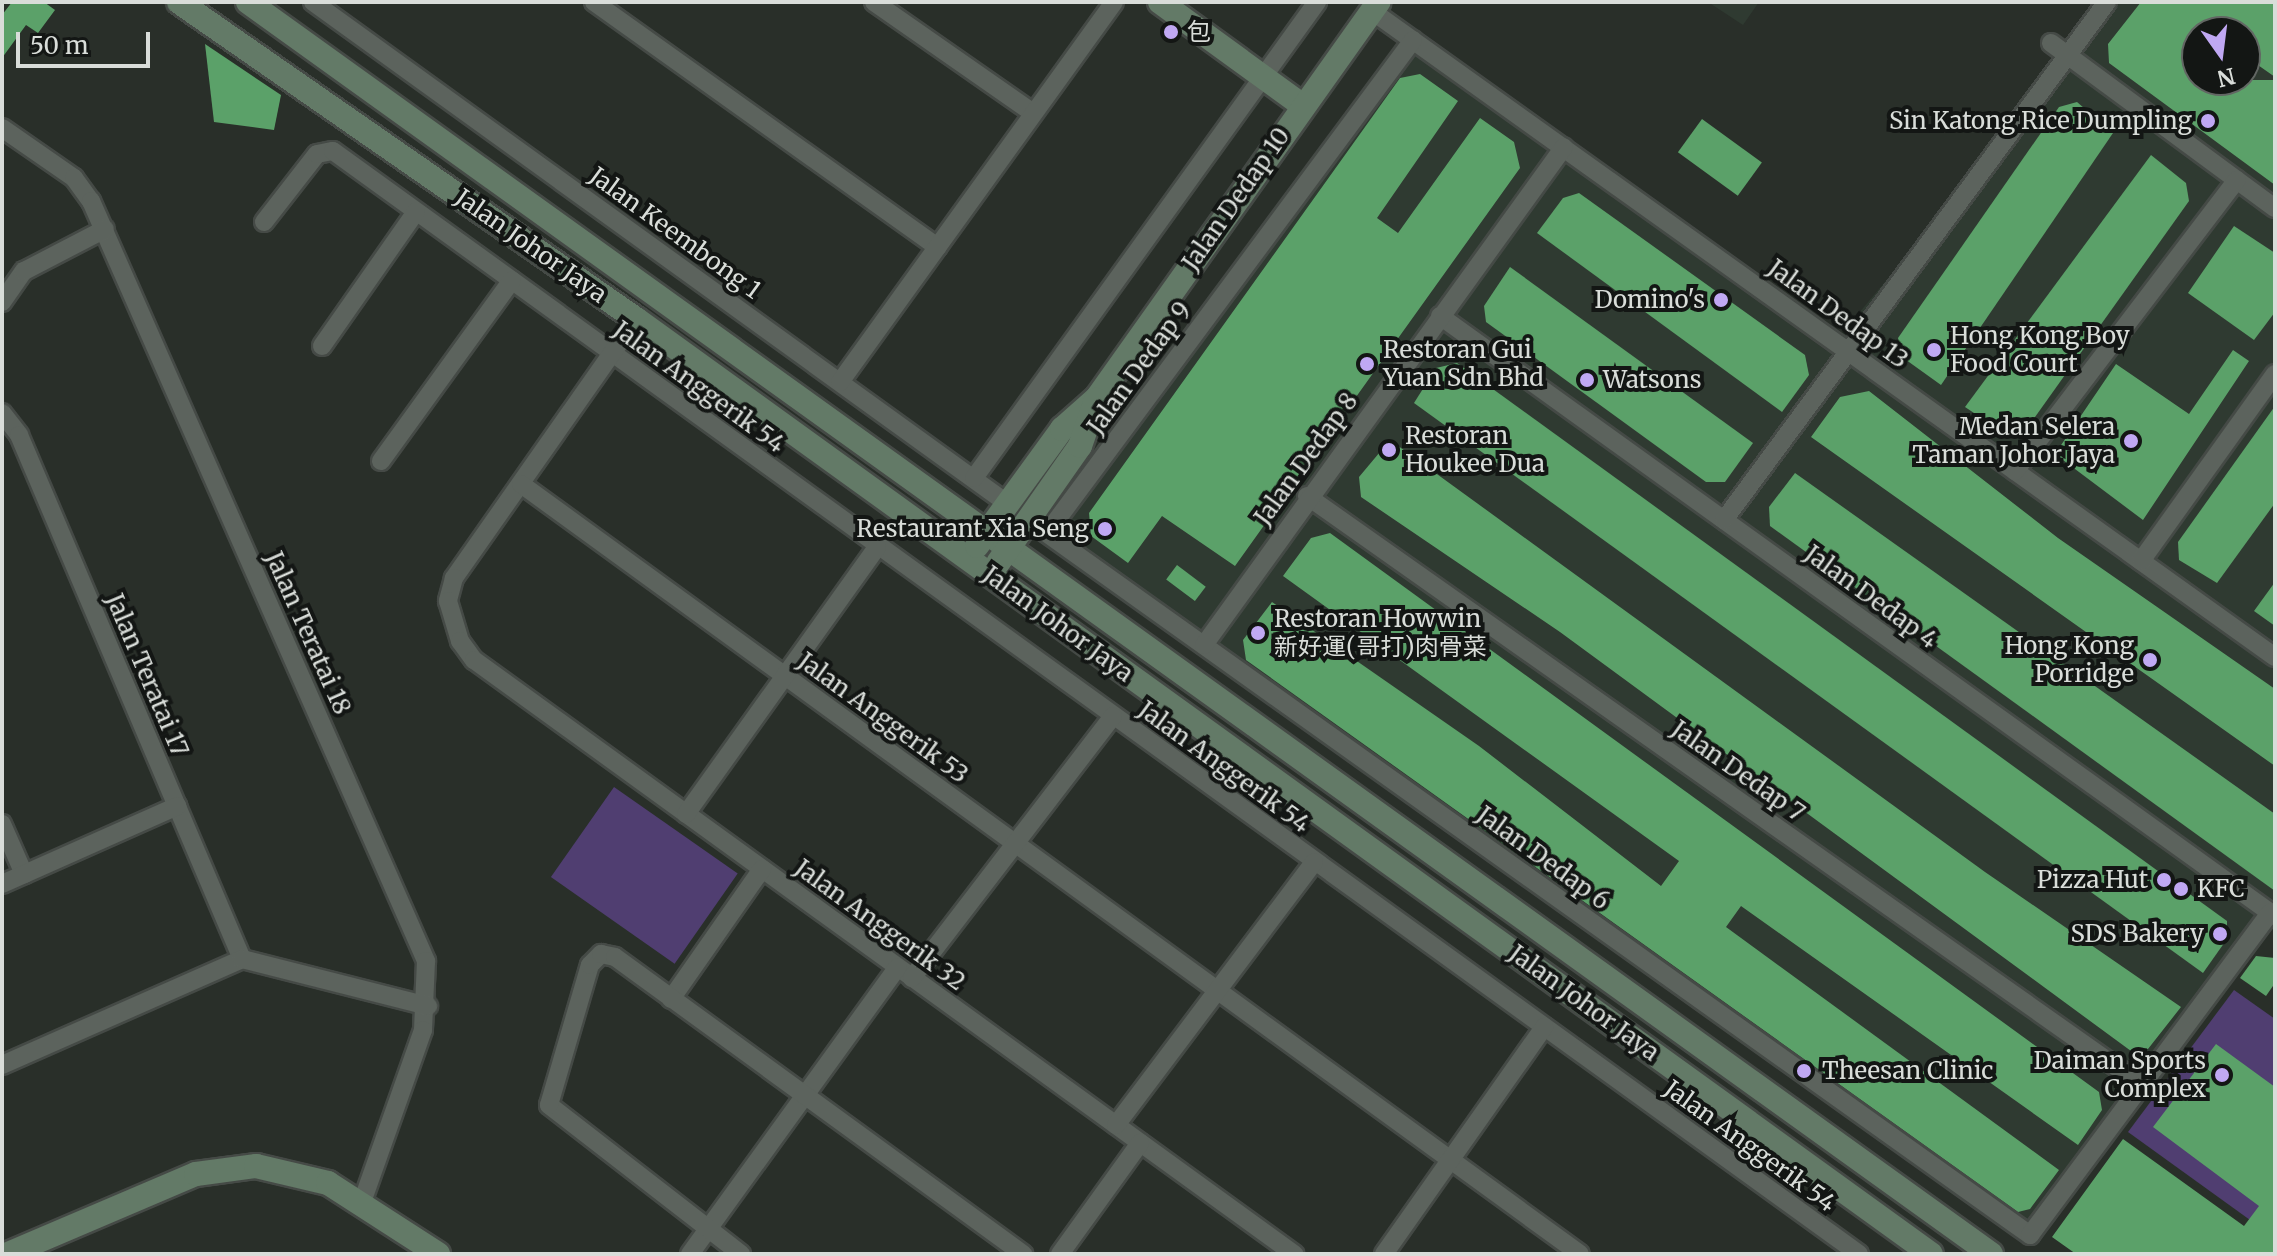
<!DOCTYPE html>
<meta charset="utf-8">
<style>
body{margin:0}
#map{position:relative;width:2277px;height:1256px;overflow:hidden;background:#292f29;font-family:Merriweather,"Noto Sans SC",serif}
div>[style]{position:absolute}
.built>*{inset:0;background:#2f3a31}
.green>*{inset:0;background:#503e71;transform-origin:0 0}
.building>*{inset:0;background:#5ba169;transform-origin:0 0}
.roads{filter:drop-shadow(2px 0 #454a46) drop-shadow(-2px 0 #454a46) drop-shadow(0 2px #454a46) drop-shadow(0 -2px #454a46)}
.street>*{height:18px;margin:-9px;padding:0 9px;transform-origin:9px;border-radius:9px;background:#5c635d}
.secondary>*{height:24px;margin:-12px;padding:0 12px;transform-origin:12px;border-radius:12px;background:#637a67}
.dots>*{width:22px;height:22px;translate:-50% -50%;box-sizing:border-box;border:4px solid #131614;border-radius:50%}
span{translate:-50% -50%;white-space:nowrap;text-align:center;line-height:1.15;-webkit-text-stroke:8px #131614;paint-order:stroke}
.poi-label{font-size:24px;color:#d9ddd9}
.left{translate:0 -50%;text-align:left}
.right{translate:-100% -50%;text-align:right}
.street-label{font-size:24px;color:#d9ddd9}
.frame{position:absolute;inset:0;border:4px solid #d9ddd9;pointer-events:none}
.north{position:absolute;left:2181px;top:16px;width:80px;height:80px;box-sizing:border-box;background:#131614;border:2px solid #626663;border-radius:50%;rotate:166deg;font-size:22px;font-weight:700;line-height:32px;text-align:center;color:#d9ddd9}
.north::after{content:'';display:block;margin:auto;width:28px;height:36px;background:#c0a8f3;clip-path:polygon(50% 0,100% 100%,50% 72%,0 100%)}
.scale{position:absolute;left:16px;top:32px;width:134px;height:36px;box-sizing:border-box;border:4px solid #d9ddd9;border-top:0;padding-left:10px;font-size:24px;line-height:28px;white-space:nowrap;color:#d9ddd9;-webkit-text-stroke:6px #131614;paint-order:stroke}
</style>
<div id="map">
<div class="built">
<div style="clip-path:polygon(1708px 2px,1759px 2px,1743px 25px)"></div>
<div style="clip-path:polygon(evenodd,2120px 2px,2275px 2px,2275px 926px,2029px 1231px,1057px 531px,1410px 52px,1827px 351px,2120px 2px,2197px 32px,2245px 32px,2245px 80px,2197px 80px,2197px 32px)"></div>
</div>
<div class="green">
<div style="left:614px;top:787px;width:151px;height:110px;rotate:35deg"></div>
<div style="clip-path:polygon(2234px 990px,2275px 1019px,2275px 1238px,2128px 1132px)"></div>
</div>
<div class="building">
<div style="clip-path:polygon(12px 2px,44px 2px,55px 10px,38px 33px,26px 25px,2px 58px,2px 15px)"></div>
<div style="clip-path:polygon(2141px 2px,2275px 2px,2275px 77px,2245px 56px,2245px 32px,2197px 32px,2197px 80px,2275px 80px,2275px 185px,2109px 63px,2108px 44px)"></div>
<div style="clip-path:polygon(205px 44px,281px 95px,274px 130px,214px 122px)"></div>
<div style="clip-path:polygon(1420px 74px,1458px 101px,1377px 218px,1398px 233px,1480px 118px,1514px 142px,1520px 168px,1235px 566px,1162px 516px,1128px 563px,1091px 536px,1089px 513px,1400px 78px)"></div>
<div style="clip-path:polygon(2077px 102px,2113px 133px,1941px 385px,1902px 357px,1898px 338px,2059px 107px)"></div>
<div style="left:1702px;top:119px;width:74px;height:41px;rotate:36deg"></div>
<div style="clip-path:polygon(2151px 155px,2186px 183px,2189px 201px,2025px 431px,2004px 433px,1965px 407px)"></div>
<div style="clip-path:polygon(1579px 193px,1805px 355px,1809px 375px,1782px 412px,1537px 233px,1563px 198px)"></div>
<div style="clip-path:polygon(2234px 226px,2275px 253px,2275px 312px,2254px 340px,2188px 293px)"></div>
<div style="clip-path:polygon(1510px 267px,1753px 443px,1725px 482px,1706px 482px,1486px 322px,1484px 306px)"></div>
<div style="clip-path:polygon(2233px 350px,2249px 361px,2143px 520px,2055px 454px,2116px 364px,2189px 414px)"></div>
<div style="clip-path:polygon(1457px 363px,2227px 921px,2227px 939px,2203px 973px,1414px 403px,1436px 368px)"></div>
<div style="clip-path:polygon(1869px 391px,2058px 538px,2275px 689px,2275px 766px,1811px 437px,1840px 397px)"></div>
<div style="clip-path:polygon(2275px 406px,2275px 503px,2217px 583px,2179px 560px,2178px 542px)"></div>
<div style="clip-path:polygon(1390px 440px,1985px 872px,2181px 1007px,2148px 1049px,2131px 1051px,1560px 632px,1361px 497px,1359px 477px)"></div>
<div style="clip-path:polygon(1795px 473px,2275px 814px,2275px 891px,1770px 526px,1769px 507px)"></div>
<div style="clip-path:polygon(1330px 533px,2099px 1092px,2102px 1110px,2078px 1145px,1741px 906px,1726px 927px,2059px 1170px,2030px 1209px,2018px 1212px,1246px 660px,1243px 640px,1272px 602px,1479px 746px,1661px 886px,1679px 861px,1283px 576px,1311px 538px)"></div>
<div style="left:1177px;top:565px;width:36px;height:18px;rotate:37deg"></div>
<div style="clip-path:polygon(2275px 582px,2275px 626px,2254px 611px)"></div>
<div style="clip-path:polygon(2256px 956px,2275px 958px,2275px 983px,2266px 996px,2240px 978px)"></div>
<div style="clip-path:polygon(2216px 1044px,2275px 1087px,2275px 1254px,2076px 1254px,2052px 1237px,2123px 1139px,2244px 1226px,2259px 1206px,2153px 1127px)"></div>
</div>
<div class="roads">
<div class="street">
<div style="left:313px;top:2px;width:857px;rotate:35.84deg"></div>
<div style="left:594px;top:2px;width:422px;rotate:35.5deg"></div>
<div style="left:874px;top:2px;width:194px;rotate:34.9deg"></div>
<div style="left:1372px;top:11px;width:1110px;rotate:35.58deg"></div>
<div style="left:2051px;top:43px;width:278px;rotate:36.4deg"></div>
<div style="left:2px;top:128px;width:88px;rotate:34.8deg"></div>
<div style="left:74px;top:178px;width:29px;rotate:54deg"></div>
<div style="left:91px;top:201px;width:831px;rotate:66.21deg"></div>
<div style="left:426px;top:961px;width:69px;rotate:92.5deg"></div>
<div style="left:423px;top:1030px;width:182px;rotate:109.5deg"></div>
<div style="left:264px;top:222px;width:86px;rotate:-52.1deg"></div>
<div style="left:317px;top:154px;width:16px;rotate:-11deg"></div>
<div style="left:333px;top:151px;width:1883px;rotate:35.86deg"></div>
<div style="left:2px;top:302px;width:38px;rotate:-55deg"></div>
<div style="left:24px;top:271px;width:91px;rotate:-27.4deg"></div>
<div style="left:1440px;top:316px;width:1028px;rotate:35.7deg"></div>
<div style="left:636px;top:319px;width:317px;rotate:125.1deg"></div>
<div style="left:454px;top:578px;width:24px;rotate:105deg"></div>
<div style="left:448px;top:601px;width:42px;rotate:73.3deg"></div>
<div style="left:460px;top:641px;width:24px;rotate:54deg"></div>
<div style="left:474px;top:660px;width:1013px;rotate:35.92deg"></div>
<div style="left:322px;top:346px;width:164px;rotate:-55deg"></div>
<div style="left:840px;top:382px;width:468px;rotate:-54.2deg"></div>
<div style="left:2px;top:413px;width:28px;rotate:52deg"></div>
<div style="left:19px;top:435px;width:569px;rotate:66.95deg"></div>
<div style="left:381px;top:461px;width:223px;rotate:-54.1deg"></div>
<div style="left:2015px;top:471px;width:366px;rotate:-52.7deg"></div>
<div style="left:974px;top:478px;width:587px;rotate:-54.22deg"></div>
<div style="left:521px;top:484px;width:1309px;rotate:36.02deg"></div>
<div style="left:1307px;top:496px;width:1022px;rotate:35.2deg"></div>
<div style="left:1028px;top:520px;width:1231px;rotate:35.51deg"></div>
<div style="left:2030px;top:1235px;width:402px;rotate:-53.3deg"></div>
<div style="left:1724px;top:520px;width:644px;rotate:-53.52deg"></div>
<div style="left:1047px;top:533px;width:614px;rotate:-53.41deg"></div>
<div style="left:2141px;top:561px;width:230px;rotate:-54.4deg"></div>
<div style="left:1204px;top:645px;width:614px;rotate:-54.14deg"></div>
<div style="left:686px;top:814px;width:328px;rotate:-54.4deg"></div>
<div style="left:2px;top:824px;width:55px;rotate:66.3deg"></div>
<div style="left:2px;top:884px;width:192px;rotate:-24deg"></div>
<div style="left:912px;top:978px;width:330px;rotate:-52.5deg"></div>
<div style="left:671px;top:999px;width:159px;rotate:-55deg"></div>
<div style="left:2px;top:1065px;width:262px;rotate:-23.8deg"></div>
<div style="left:242px;top:959px;width:192px;rotate:14.2deg"></div>
<div style="left:1116px;top:1125px;width:329px;rotate:-53deg"></div>
<div style="left:690px;top:1254px;width:354px;rotate:-54.1deg"></div>
<div style="left:741px;top:1254px;width:243px;rotate:-142.2deg"></div>
<div style="left:549px;top:1105px;width:146px;rotate:-73.7deg"></div>
<div style="left:590px;top:965px;width:16px;rotate:-45deg"></div>
<div style="left:601px;top:954px;width:14px;rotate:12deg"></div>
<div style="left:615px;top:957px;width:505px;rotate:36.05deg"></div>
<div style="left:1060px;top:1254px;width:137px;rotate:-54.2deg"></div>
<div style="left:1384px;top:1254px;width:278px;rotate:-54.8deg"></div>
</div>
<div class="secondary">
<div style="left:179px;top:2px;width:556px;rotate:34.75deg"></div>
<div style="left:636px;top:319px;width:1597px;rotate:35.83deg"></div>
<div style="left:248px;top:2px;width:2146px;rotate:35.69deg"></div>
<div style="left:1160px;top:2px;width:175px;rotate:36deg"></div>
<div style="left:977px;top:546px;width:145px;rotate:-54deg"></div>
<div style="left:1062px;top:429px;width:47px;rotate:-41.5deg"></div>
<div style="left:1097px;top:398px;width:486px;rotate:-54.6deg"></div>
<div style="left:998px;top:563px;width:143px;rotate:-55deg"></div>
<div style="left:1080px;top:446px;width:49px;rotate:-70.8deg"></div>
<div style="left:8px;top:1254px;width:204px;rotate:-23.1deg"></div>
<div style="left:196px;top:1174px;width:61px;rotate:-7.6deg"></div>
<div style="left:256px;top:1166px;width:74px;rotate:13.3deg"></div>
<div style="left:328px;top:1183px;width:131px;rotate:32.8deg"></div>
</div>
</div>
<div class="dots">
<div style="left:1171px;top:32px;background:#c0a8f3"></div>
<div style="left:2208px;top:121px;background:#c0a8f3"></div>
<div style="left:1721px;top:300px;background:#c0a8f3"></div>
<div style="left:1934px;top:350px;background:#c0a8f3"></div>
<div style="left:1367px;top:364px;background:#c0a8f3"></div>
<div style="left:1587px;top:380px;background:#c0a8f3"></div>
<div style="left:2131px;top:441px;background:#c0a8f3"></div>
<div style="left:1389px;top:450px;background:#c0a8f3"></div>
<div style="left:1105px;top:529px;background:#c0a8f3"></div>
<div style="left:1258px;top:633px;background:#c0a8f3"></div>
<div style="left:2150px;top:660px;background:#c0a8f3"></div>
<div style="left:2164px;top:880px;background:#c0a8f3"></div>
<div style="left:2181px;top:889px;background:#c0a8f3"></div>
<div style="left:2220px;top:934px;background:#c0a8f3"></div>
<div style="left:1804px;top:1071px;background:#c0a8f3"></div>
<div style="left:2222px;top:1075px;background:#c0a8f3"></div>
</div>
<div class="poi-label">
<span class="left" style="left:1187px;top:32px">包</span>
<span class="right" style="left:2192px;top:121px">Sin Katong Rice Dumpling</span>
<span class="right" style="left:1705px;top:300px">Domino's</span>
<span class="left" style="left:1950px;top:350px">Hong Kong Boy<br>Food Court</span>
<span class="left" style="left:1383px;top:364px">Restoran Gui<br>Yuan Sdn Bhd</span>
<span class="left" style="left:1603px;top:380px">Watsons</span>
<span class="right" style="left:2115px;top:441px">Medan Selera<br>Taman Johor Jaya</span>
<span class="left" style="left:1405px;top:450px">Restoran<br>Houkee Dua</span>
<span class="right" style="left:1089px;top:529px">Restaurant Xia Seng</span>
<span class="left" style="left:1274px;top:633px">Restoran Howwin<br>新好運(哥打)肉骨菜</span>
<span class="right" style="left:2134px;top:660px">Hong Kong<br>Porridge</span>
<span class="right" style="left:2148px;top:880px">Pizza Hut</span>
<span class="left" style="left:2197px;top:889px">KFC</span>
<span class="right" style="left:2204px;top:934px">SDS Bakery</span>
<span class="right" style="left:2206px;top:1075px">Daiman Sports<br>Complex</span>
<span class="left" style="left:1822px;top:1071px">Theesan Clinic</span>
</div>
<div class="street-label">
<span style="left:1236px;top:199px;rotate:-55deg">Jalan Dedap 10</span>
<span style="left:675px;top:233px;rotate:36deg">Jalan Keembong 1</span>
<span style="left:531px;top:246px;rotate:35deg">Jalan Johor Jaya</span>
<span style="left:1838px;top:314px;rotate:36deg">Jalan Dedap 13</span>
<span style="left:1139px;top:368px;rotate:-54deg">Jalan Dedap 9</span>
<span style="left:699px;top:387px;rotate:36deg">Jalan Anggerik 54</span>
<span style="left:1306px;top:459px;rotate:-54deg">Jalan Dedap 8</span>
<span style="left:1871px;top:597px;rotate:36deg">Jalan Dedap 4</span>
<span style="left:1058px;top:624px;rotate:36deg">Jalan Johor Jaya</span>
<span style="left:308px;top:633px;rotate:66deg">Jalan Teratai 18</span>
<span style="left:147px;top:675px;rotate:67deg">Jalan Teratai 17</span>
<span style="left:883px;top:718px;rotate:36deg">Jalan Anggerik 53</span>
<span style="left:1224px;top:767px;rotate:36deg">Jalan Anggerik 54</span>
<span style="left:1738px;top:771px;rotate:35deg">Jalan Dedap 7</span>
<span style="left:1543px;top:858px;rotate:36deg">Jalan Dedap 6</span>
<span style="left:880px;top:925px;rotate:36deg">Jalan Anggerik 32</span>
<span style="left:1584px;top:1003px;rotate:36deg">Jalan Johor Jaya</span>
<span style="left:1750px;top:1146px;rotate:36deg">Jalan Anggerik 54</span>
</div>
<div class="frame"></div>
<div class="north">N</div>
<div class="scale">50 m</div>
</div>
